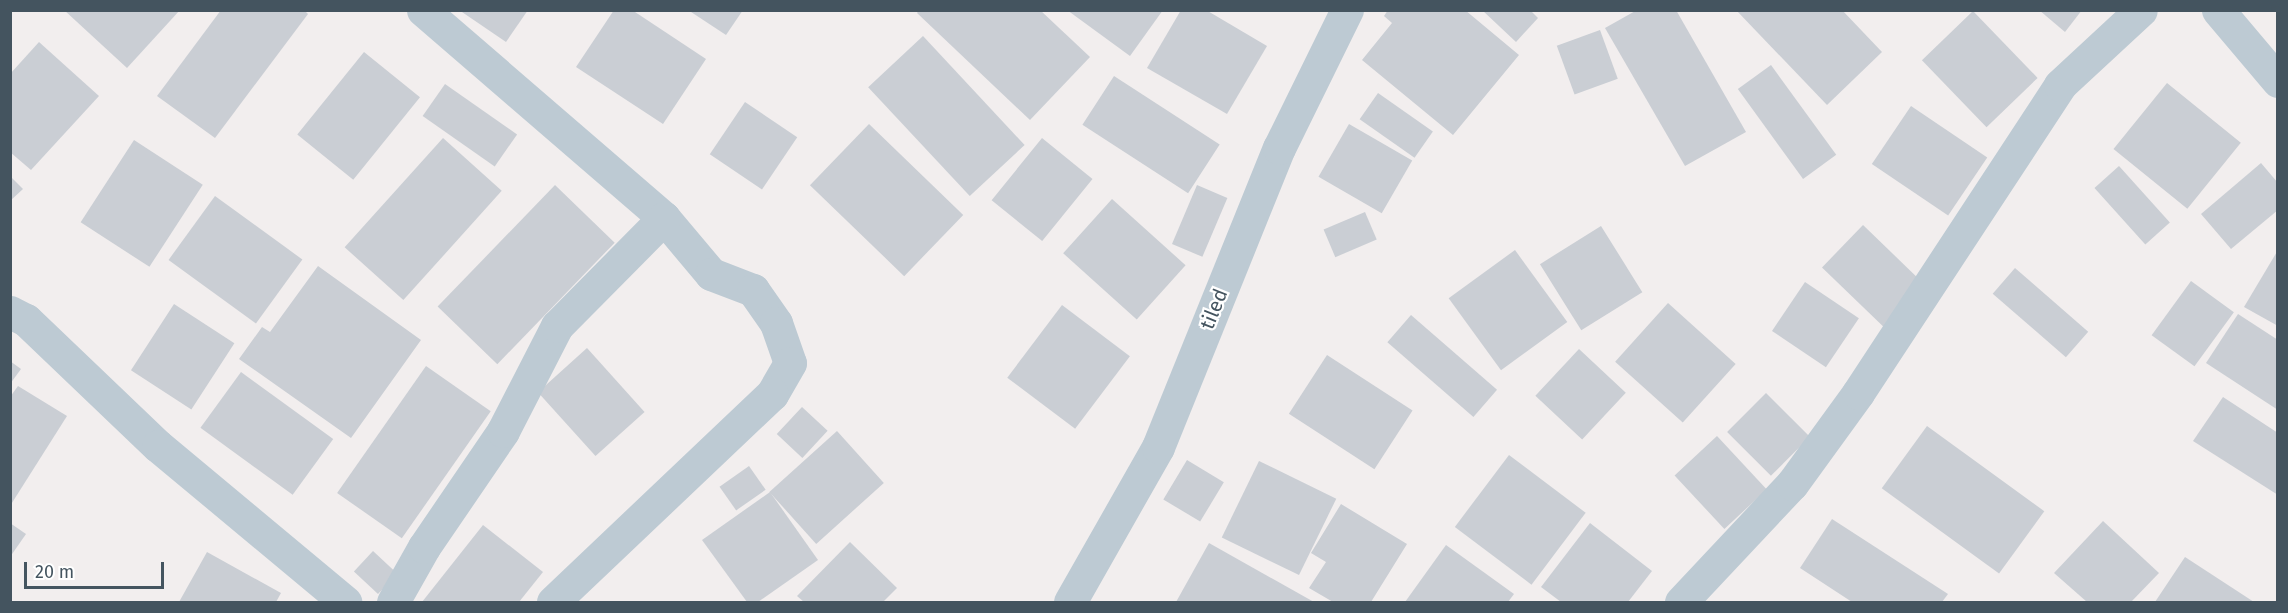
<!DOCTYPE html>
<style>
body{margin:0}
#map{position:relative;width:2288px;height:613px;overflow:hidden;background:#f2eeee;font-family:"Fira Sans",sans-serif}
div>[style]{position:absolute}
.building>*{inset:0;background:#caced4;transform-origin:0 0}
.minor>*{height:33px;margin:-16.5px;padding:0 16.5px;transform-origin:16.5px;border-radius:16.5px;background:#bdcad3}
span{translate:-50% -50%;white-space:nowrap;text-align:center;line-height:1.15;-webkit-text-stroke:4.5px #fff;paint-order:stroke}
.street-label{font-size:20px;color:#44545f}
.frame{position:absolute;inset:0;border:12px solid #44545f;pointer-events:none}
.scale{position:absolute;left:24px;top:562px;width:140px;height:27px;box-sizing:border-box;border:3px solid #44545f;border-top:0;padding-left:8px;font-size:18px;line-height:21px;white-space:nowrap;color:#44545f;-webkit-text-stroke:4px #fff;paint-order:stroke}
</style>
<div id="map">
<div class="building">
<div style="clip-path:polygon(64px 10px,180px 10px,127px 68px)"></div>
<div style="clip-path:polygon(221px 10px,304px 10px,308px 14px,215px 138px,157px 96px)"></div>
<div style="clip-path:polygon(459px 10px,528px 10px,506px 42px)"></div>
<div style="clip-path:polygon(614px 10px,632px 10px,706px 59px,663px 124px,576px 67px)"></div>
<div style="clip-path:polygon(688px 10px,743px 10px,726px 35px)"></div>
<div style="clip-path:polygon(919px 10px,1040px 10px,1090px 57px,1030px 120px,917px 13px)"></div>
<div style="clip-path:polygon(1067px 10px,1163px 10px,1130px 56px)"></div>
<div style="clip-path:polygon(1181px 10px,1206px 10px,1267px 46px,1227px 114px,1147px 68px)"></div>
<div style="clip-path:polygon(1388px 10px,1465px 10px,1519px 55px,1453px 135px,1362px 60px,1392px 23px,1384px 16px)"></div>
<div style="clip-path:polygon(1482px 10px,1530px 10px,1538px 18px,1516px 42px)"></div>
<div style="clip-path:polygon(1637px 10px,1676px 10px,1746px 132px,1685px 166px,1605px 28px)"></div>
<div style="clip-path:polygon(1736px 10px,1842px 10px,1882px 52px,1827px 105px)"></div>
<div style="clip-path:polygon(2039px 10px,2082px 10px,2065px 32px)"></div>
<div style="left:1973px;top:11px;width:93px;height:71px;rotate:46deg"></div>
<div style="left:1600px;top:30px;width:52px;height:46px;rotate:70deg"></div>
<div style="left:923px;top:36px;width:149px;height:75px;rotate:47deg"></div>
<div style="clip-path:polygon(39px 42px,99px 96px,31px 170px,10px 152px,10px 74px)"></div>
<div style="left:364px;top:52px;width:72px;height:106px;rotate:39deg"></div>
<div style="left:1771px;top:65px;width:111px;height:41px;rotate:54deg"></div>
<div style="left:1114px;top:76px;width:126px;height:58px;rotate:33deg"></div>
<div style="left:2167px;top:83px;width:95px;height:85px;rotate:39deg"></div>
<div style="left:445px;top:84px;width:88px;height:39px;rotate:35deg"></div>
<div style="left:1378px;top:93px;width:67px;height:32px;rotate:35deg"></div>
<div style="left:745px;top:102px;width:63px;height:63px;rotate:34deg"></div>
<div style="left:1911px;top:106px;width:92px;height:70px;rotate:34deg"></div>
<div style="left:869px;top:124px;width:131px;height:85px;rotate:44deg"></div>
<div style="left:1349px;top:124px;width:73px;height:61px;rotate:30deg"></div>
<div style="left:443px;top:138px;width:79px;height:147px;rotate:42deg"></div>
<div style="left:1042px;top:138px;width:65px;height:80px;rotate:39deg"></div>
<div style="left:134px;top:140px;width:82px;height:98px;rotate:33deg"></div>
<div style="clip-path:polygon(2261px 163px,2278px 183px,2278px 210px,2231px 249px,2201px 214px)"></div>
<div style="left:2119px;top:166px;width:76px;height:33px;rotate:48deg"></div>
<div style="clip-path:polygon(10px 176px,23px 189px,10px 201px)"></div>
<div style="left:555px;top:185px;width:83px;height:169px;rotate:44deg"></div>
<div style="left:1197px;top:185px;width:33px;height:64px;rotate:23deg"></div>
<div style="left:215px;top:196px;width:108px;height:79px;rotate:36deg"></div>
<div style="left:1112px;top:199px;width:99px;height:73px;rotate:42deg"></div>
<div style="left:1365px;top:212px;width:30px;height:45px;rotate:67deg"></div>
<div style="left:1863px;top:225px;width:88px;height:59px;rotate:44deg"></div>
<div style="left:1601px;top:226px;width:78px;height:72px;rotate:58deg"></div>
<div style="left:1515px;top:250px;width:89px;height:82px;rotate:54deg"></div>
<div style="clip-path:polygon(2278px 250px,2278px 326px,2244px 307px)"></div>
<div style="clip-path:polygon(318px 266px,421px 340px,351px 438px,239px 359px,262px 327px,270px 332px)"></div>
<div style="left:2015px;top:268px;width:97px;height:34px;rotate:41deg"></div>
<div style="left:2191px;top:281px;width:53px;height:67px;rotate:36deg"></div>
<div style="left:1805px;top:282px;width:65px;height:59px;rotate:34deg"></div>
<div style="left:1668px;top:303px;width:91px;height:79px;rotate:42deg"></div>
<div style="left:174px;top:304px;width:72px;height:79px;rotate:33deg"></div>
<div style="left:1062px;top:305px;width:85px;height:91px;rotate:37deg"></div>
<div style="clip-path:polygon(2238px 314px,2278px 340px,2278px 410px,2206px 363px)"></div>
<div style="left:1411px;top:315px;width:114px;height:36px;rotate:41deg"></div>
<div style="left:587px;top:348px;width:86px;height:66px;rotate:48deg"></div>
<div style="left:1579px;top:349px;width:64px;height:64px;rotate:43deg"></div>
<div style="left:1327px;top:355px;width:102px;height:70px;rotate:33deg"></div>
<div style="clip-path:polygon(10px 361px,21px 369px,10px 384px)"></div>
<div style="left:426px;top:366px;width:79px;height:155px;rotate:35deg"></div>
<div style="left:241px;top:372px;width:114px;height:69px;rotate:36deg"></div>
<div style="clip-path:polygon(18px 386px,67px 416px,10px 506px,10px 397px)"></div>
<div style="left:1766px;top:393px;width:62px;height:55px;rotate:45deg"></div>
<div style="clip-path:polygon(2223px 397px,2278px 433px,2278px 495px,2193px 441px)"></div>
<div style="left:802px;top:407px;width:35px;height:37px;rotate:43deg"></div>
<div style="left:1927px;top:426px;width:145px;height:77px;rotate:36deg"></div>
<div style="left:837px;top:431px;width:70px;height:91px;rotate:48deg"></div>
<div style="left:1717px;top:436px;width:73px;height:58px;rotate:47deg"></div>
<div style="left:1509px;top:455px;width:96px;height:90px;rotate:37deg"></div>
<div style="left:1187px;top:460px;width:43px;height:46px;rotate:31deg"></div>
<div style="left:1259px;top:461px;width:86px;height:85px;rotate:26deg"></div>
<div style="left:749px;top:466px;width:29px;height:36px;rotate:55deg"></div>
<div style="clip-path:polygon(770px 492px,818px 560px,758px 602px,747px 602px,702px 540px)"></div>
<div style="clip-path:polygon(1341px 504px,1407px 544px,1371px 602px,1333px 602px,1309px 588px,1326px 562px,1311px 553px)"></div>
<div style="clip-path:polygon(1832px 519px,1948px 594px,1942px 602px,1852px 602px,1800px 568px)"></div>
<div style="clip-path:polygon(2103px 521px,2159px 573px,2131px 602px,2087px 602px,2054px 573px)"></div>
<div style="clip-path:polygon(10px 523px,26px 534px,10px 557px)"></div>
<div style="clip-path:polygon(1590px 523px,1652px 571px,1628px 602px,1561px 602px,1541px 587px)"></div>
<div style="clip-path:polygon(483px 525px,543px 572px,519px 602px,422px 602px)"></div>
<div style="clip-path:polygon(850px 542px,897px 588px,883px 602px,804px 602px,797px 596px)"></div>
<div style="clip-path:polygon(1209px 543px,1314px 602px,1176px 602px)"></div>
<div style="clip-path:polygon(1446px 545px,1514px 594px,1508px 602px,1405px 602px)"></div>
<div style="left:373px;top:551px;width:33px;height:28px;rotate:43deg"></div>
<div style="clip-path:polygon(207px 552px,281px 593px,276px 602px,179px 602px)"></div>
<div style="clip-path:polygon(2185px 557px,2254px 602px,2155px 602px)"></div>
</div>
<div class="minor">
<div style="left:423px;top:10px;width:318px;rotate:40.8deg"></div>
<div style="left:664px;top:218px;width:73px;rotate:50deg"></div>
<div style="left:711px;top:274px;width:45px;rotate:20.9deg"></div>
<div style="left:753px;top:290px;width:40px;rotate:55.1deg"></div>
<div style="left:776px;top:323px;width:42px;rotate:70.7deg"></div>
<div style="left:790px;top:363px;width:36px;rotate:120deg"></div>
<div style="left:772px;top:394px;width:302px;rotate:136.5deg"></div>
<div style="left:2218px;top:10px;width:93px;rotate:49.8deg"></div>
<div style="left:10px;top:312px;width:18px;rotate:27deg"></div>
<div style="left:26px;top:320px;width:182px;rotate:43.7deg"></div>
<div style="left:158px;top:446px;width:244px;rotate:39.8deg"></div>
<div style="left:393px;top:602px;width:63px;rotate:-60.6deg"></div>
<div style="left:424px;top:547px;width:140px;rotate:-55.7deg"></div>
<div style="left:503px;top:431px;width:118px;rotate:-62.8deg"></div>
<div style="left:557px;top:326px;width:152px;rotate:-45.3deg"></div>
<div style="left:1070px;top:602px;width:178px;rotate:-60.4deg"></div>
<div style="left:1158px;top:447px;width:323px;rotate:-68deg"></div>
<div style="left:1279px;top:148px;width:154px;rotate:-63.8deg"></div>
<div style="left:1681px;top:602px;width:162px;rotate:-46.8deg"></div>
<div style="left:1792px;top:484px;width:112px;rotate:-54deg"></div>
<div style="left:1858px;top:393px;width:368px;rotate:-56.7deg"></div>
<div style="left:2060px;top:85px;width:110px;rotate:-42.8deg"></div>
</div>
<div class="street-label">
<span style="left:1214px;top:309px;rotate:-68deg">tiled</span>
</div>
<div class="frame"></div>
<div class="scale">20 m</div>
</div>
